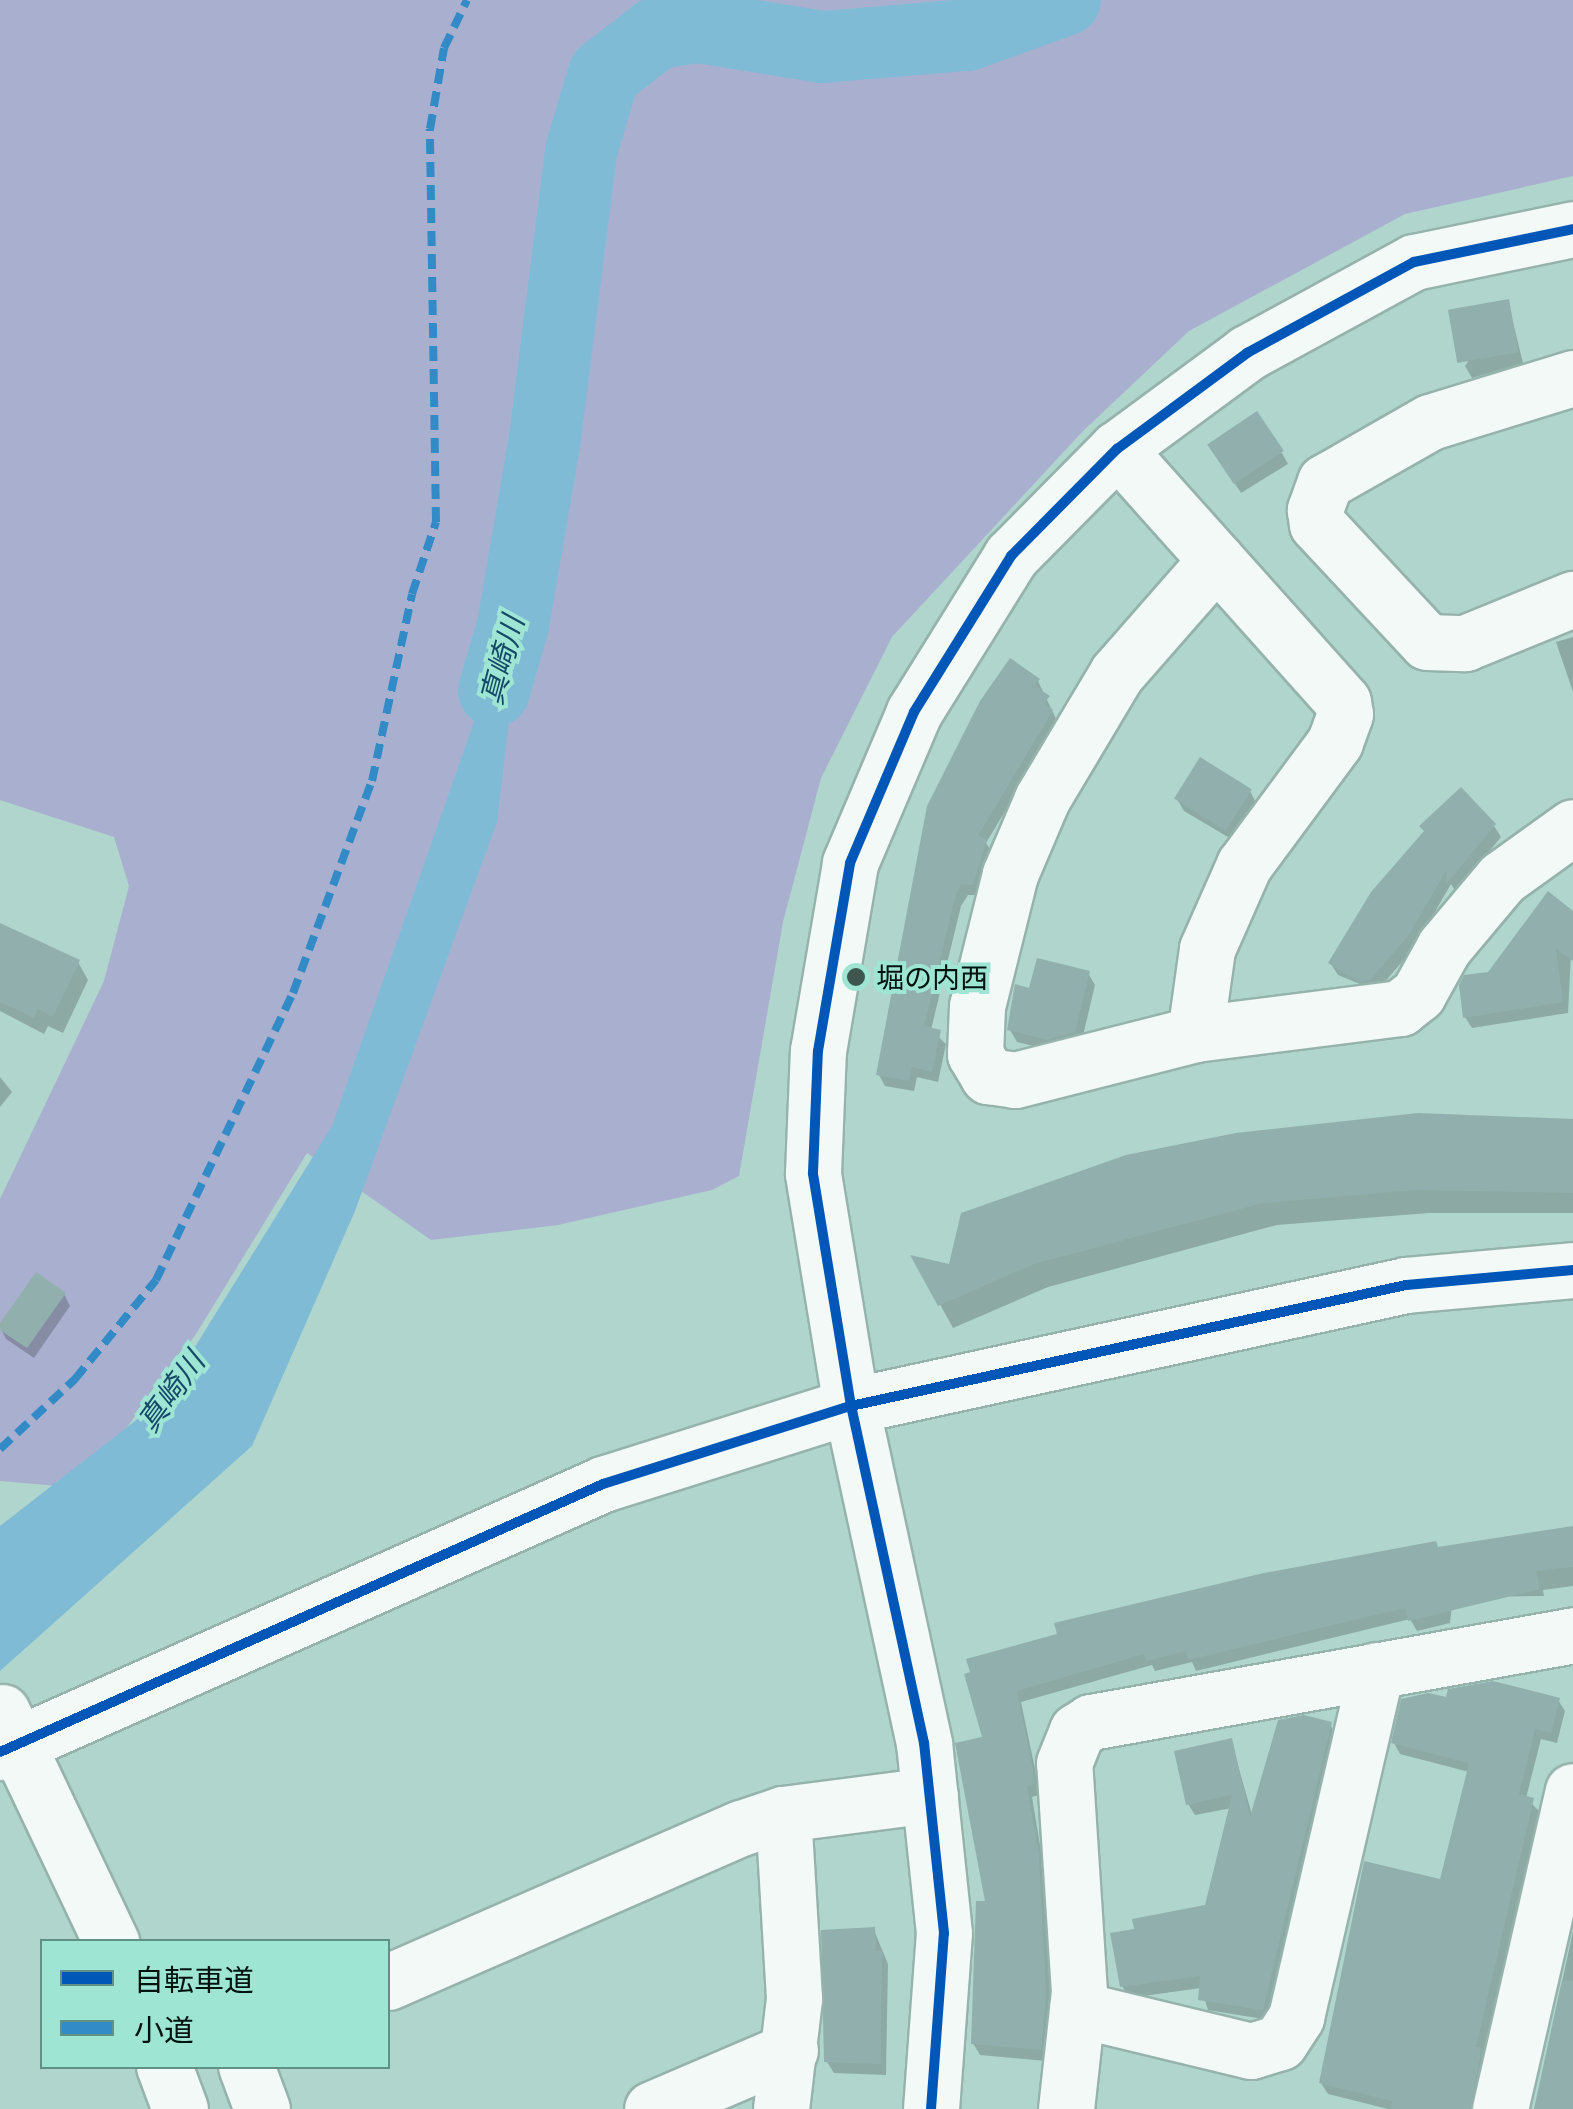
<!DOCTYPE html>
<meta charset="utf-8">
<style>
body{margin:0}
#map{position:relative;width:1573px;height:2109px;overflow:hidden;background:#afd5cc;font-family:"Exo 2","Noto Sans JP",sans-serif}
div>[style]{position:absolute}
.forest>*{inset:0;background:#a9b0cf}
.water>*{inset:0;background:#80bbd6}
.shadow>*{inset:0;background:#0003}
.river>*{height:72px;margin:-36px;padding:0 36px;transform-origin:36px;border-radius:36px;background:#80bbd6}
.building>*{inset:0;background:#91b0ad;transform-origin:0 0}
.roads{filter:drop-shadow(2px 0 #95b3ab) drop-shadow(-2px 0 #95b3ab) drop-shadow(0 2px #95b3ab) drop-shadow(0 -2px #95b3ab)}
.minor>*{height:55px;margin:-27.5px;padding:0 27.5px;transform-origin:27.5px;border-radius:27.5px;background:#f3f9f7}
.quiet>*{height:8px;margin-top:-4px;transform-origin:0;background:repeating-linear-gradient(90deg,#328bc7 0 15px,transparent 0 23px)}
.cycleway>*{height:10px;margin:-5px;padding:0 5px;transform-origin:5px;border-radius:5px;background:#0057b8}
.dots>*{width:28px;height:28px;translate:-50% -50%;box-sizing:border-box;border:5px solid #9fe5d4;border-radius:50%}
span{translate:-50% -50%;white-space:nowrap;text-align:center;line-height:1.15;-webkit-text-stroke:8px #9fe5d4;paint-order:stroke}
.poi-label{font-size:28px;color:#00130e}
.left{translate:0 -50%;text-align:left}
.water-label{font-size:30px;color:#144a67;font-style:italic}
.legend{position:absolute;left:40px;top:1939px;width:350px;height:130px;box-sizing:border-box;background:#9fe5d4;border:2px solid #5f9185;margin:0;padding:12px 18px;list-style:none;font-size:30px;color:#00130e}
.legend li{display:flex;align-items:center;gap:20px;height:50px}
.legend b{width:50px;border:2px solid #5f9185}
</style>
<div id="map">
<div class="forest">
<div style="clip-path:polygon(0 0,1573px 0,1573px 176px,1405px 214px,1189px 331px,1083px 431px,892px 637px,821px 778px,783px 922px,739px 1176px,712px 1190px,558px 1225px,431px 1240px,307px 1153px,196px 1334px,82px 1488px,0 1481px,0 1199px,104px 981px,129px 886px,114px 837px,0 800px)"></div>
</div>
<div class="water">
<div style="clip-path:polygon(526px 574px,497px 822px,355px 1211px,252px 1446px,0 1671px,0 1526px,162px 1400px,332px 1126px)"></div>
</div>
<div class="shadow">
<div style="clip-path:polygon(1508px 302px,1523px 363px,1472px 378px,1465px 366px)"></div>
<div style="clip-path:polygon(1282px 453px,1288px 464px,1241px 493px,1217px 456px)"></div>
<div style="clip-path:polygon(1573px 637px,1573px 692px,1556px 642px)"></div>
<div style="clip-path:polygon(1011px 661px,1038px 681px,1058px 723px,986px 843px,992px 852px,979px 895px,968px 895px,961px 906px,931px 1030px,946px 1044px,938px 1082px,917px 1077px,914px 1091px,885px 1086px,879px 1075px)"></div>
<div style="clip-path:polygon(1250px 791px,1256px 803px,1233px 840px,1184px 811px,1177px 799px)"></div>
<div style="clip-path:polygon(1494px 826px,1501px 837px,1456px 892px,1451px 884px,1414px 948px,1377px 991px,1338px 975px,1331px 964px)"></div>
<div style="clip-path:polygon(1573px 914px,1568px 1013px,1472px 1028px,1465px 1017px,1489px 975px)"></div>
<div style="clip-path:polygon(0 925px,78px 962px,88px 980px,63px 1033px,48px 1026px,44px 1034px,0 1011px)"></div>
<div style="clip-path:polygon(1088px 973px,1095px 985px,1081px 1044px,1053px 1051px,1017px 1042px,1010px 1030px,1031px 991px)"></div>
<div style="clip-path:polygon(0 1077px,12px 1092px,0 1107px)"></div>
<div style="clip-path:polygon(1573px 1120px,1573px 1213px,1429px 1213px,1277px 1225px,1048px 1287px,953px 1328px,915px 1259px,950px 1267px)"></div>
<div style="clip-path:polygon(64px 1294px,70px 1306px,34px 1358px,6px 1339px,0 1327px)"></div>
<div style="clip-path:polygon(1573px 1530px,1573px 1586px,1543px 1590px,1544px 1596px,1453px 1597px,1450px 1623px,1417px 1631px,1410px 1619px,1196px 1671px,1192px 1662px,1155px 1671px,1152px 1665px,1021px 1702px,1038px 1783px,1039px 1795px,1032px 1797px,1044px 1869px,1051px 2007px,1046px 2061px,980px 2055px,973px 2043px,988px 1904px,985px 1739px,967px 1675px,1438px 1550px)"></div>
<div style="clip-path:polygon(1448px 1700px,1558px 1700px,1565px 1711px,1557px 1743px,1541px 1739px,1526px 1798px,1539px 1811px,1483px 2054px,1477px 2109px,1388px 2109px,1328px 2094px,1321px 2083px,1366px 1864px,1442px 1882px,1469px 1772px,1400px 1754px,1394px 1743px)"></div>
<div style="clip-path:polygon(1330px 1725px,1337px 1736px,1269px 2020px,1208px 2010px,1201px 1988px,1129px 1998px,1122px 1986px,1137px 1931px,1207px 1907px,1232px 1808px,1195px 1815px,1188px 1804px,1231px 1741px,1253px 1818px)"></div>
<div style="clip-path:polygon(874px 1930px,888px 1964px,886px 2075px,834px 2073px,827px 2062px)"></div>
<div style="clip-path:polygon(1573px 1931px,1573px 2109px,1535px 2109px)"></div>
</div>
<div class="river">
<div style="left:494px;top:691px;width:69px;rotate:-73.9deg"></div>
<div style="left:513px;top:625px;width:191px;rotate:-80.3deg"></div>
<div style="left:545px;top:437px;width:288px;rotate:-82.8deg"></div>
<div style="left:581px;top:151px;width:80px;rotate:-73.4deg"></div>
<div style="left:604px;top:74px;width:67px;rotate:-37.7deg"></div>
<div style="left:657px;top:33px;width:41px;rotate:-8.3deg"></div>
<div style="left:698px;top:27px;width:127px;rotate:9.1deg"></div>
<div style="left:823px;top:47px;width:144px;rotate:-4.8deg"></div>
<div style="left:967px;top:35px;width:104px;rotate:-19.7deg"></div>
</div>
<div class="building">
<div style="left:1509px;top:299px;width:54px;height:62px;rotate:80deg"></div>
<div style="left:1257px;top:411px;width:48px;height:60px;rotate:56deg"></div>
<div style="clip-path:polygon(1010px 658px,1040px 679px,1035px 686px,1050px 696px,1044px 703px,1053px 710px,978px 836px,987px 839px,973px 885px,961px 884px,956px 894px,924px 1026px,941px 1030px,932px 1072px,912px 1067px,909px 1081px,876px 1075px,927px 806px,980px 701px)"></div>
<div style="left:1200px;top:757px;width:61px;height:49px;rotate:32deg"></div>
<div style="clip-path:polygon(1461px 787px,1496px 824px,1447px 883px,1446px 871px,1408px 936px,1370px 980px,1359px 982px,1328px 963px,1371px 892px,1424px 831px,1419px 826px)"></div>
<div style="clip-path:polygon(1548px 891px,1573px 911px,1573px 961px,1556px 949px,1563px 1002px,1463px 1018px,1459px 985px,1464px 975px,1488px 972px)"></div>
<div style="clip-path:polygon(0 923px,80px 960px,53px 1017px,38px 1009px,34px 1018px,0 1002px)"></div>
<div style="clip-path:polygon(1037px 958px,1090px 971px,1075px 1032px,1046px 1040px,1007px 1030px,1015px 984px,1029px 988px)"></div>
<div style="clip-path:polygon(1418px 1113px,1573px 1119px,1573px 1193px,1415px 1190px,1263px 1203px,1034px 1264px,938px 1306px,910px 1255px,949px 1264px,961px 1213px,1126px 1155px,1236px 1133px)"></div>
<div style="clip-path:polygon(36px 1272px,66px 1293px,27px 1348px,0 1330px,0 1323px)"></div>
<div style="clip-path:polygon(1573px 1526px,1573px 1567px,1536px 1571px,1540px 1589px,1408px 1621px,1405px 1608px,1188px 1660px,1186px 1651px,1146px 1661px,1144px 1654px,1017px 1691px,1033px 1770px,1034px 1784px,1027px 1786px,1039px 1856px,1046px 1994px,1041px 2050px,971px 2044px,976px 1901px,985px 1901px,955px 1743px,982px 1737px,964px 1674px,970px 1672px,966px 1659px,1057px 1634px,1054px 1623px,1264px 1573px,1436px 1541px,1438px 1547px)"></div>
<div style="clip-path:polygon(1493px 1681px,1560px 1698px,1551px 1733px,1535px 1729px,1519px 1794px,1534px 1798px,1476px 2047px,1482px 2048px,1470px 2109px,1390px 2109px,1392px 2101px,1319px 2083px,1364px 1861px,1440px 1879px,1469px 1763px,1391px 1743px,1401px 1699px,1428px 1693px,1446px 1697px,1448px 1689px)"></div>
<div style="clip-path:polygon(1304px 1715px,1332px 1722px,1263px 2010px,1198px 2000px,1200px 1976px,1120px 1987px,1110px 1933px,1134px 1929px,1132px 1919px,1205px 1905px,1232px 1795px,1186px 1805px,1174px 1751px,1232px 1738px,1250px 1817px,1278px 1720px)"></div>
<div style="clip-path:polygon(875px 1927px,876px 1951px,882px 1950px,881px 2064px,824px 2062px,821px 1930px)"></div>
<div style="clip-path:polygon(1562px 1980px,1573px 1981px,1573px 2109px,1534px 2109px)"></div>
</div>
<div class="roads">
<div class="minor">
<div style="left:1573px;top:378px;width:150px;rotate:162.9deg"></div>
<div style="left:1430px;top:422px;width:121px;rotate:150.3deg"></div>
<div style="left:1325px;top:482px;width:30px;rotate:110deg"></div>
<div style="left:1315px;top:510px;width:14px;rotate:82deg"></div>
<div style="left:1317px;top:524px;width:161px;rotate:47deg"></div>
<div style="left:1427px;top:642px;width:38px;rotate:2deg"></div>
<div style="left:1465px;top:643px;width:117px;rotate:-22.2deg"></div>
<div style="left:1117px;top:449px;width:339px;rotate:48.2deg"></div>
<div style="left:1343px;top:702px;width:12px;rotate:81deg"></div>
<div style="left:1345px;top:714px;width:30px;rotate:110deg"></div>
<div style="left:1335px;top:742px;width:153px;rotate:126.5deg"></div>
<div style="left:1244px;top:865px;width:92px;rotate:113.8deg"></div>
<div style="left:1207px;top:949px;width:86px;rotate:98deg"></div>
<div style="left:1216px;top:560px;width:150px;rotate:131.2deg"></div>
<div style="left:1117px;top:673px;width:147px;rotate:120.8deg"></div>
<div style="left:1042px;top:799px;width:82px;rotate:113.1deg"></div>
<div style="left:1010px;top:874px;width:136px;rotate:104deg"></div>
<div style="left:977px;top:1006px;width:48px;rotate:92.4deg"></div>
<div style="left:975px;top:1054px;width:26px;rotate:59deg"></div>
<div style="left:988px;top:1076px;width:27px;rotate:8deg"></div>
<div style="left:1015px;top:1080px;width:186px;rotate:-14.3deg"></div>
<div style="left:1195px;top:1034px;width:207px;rotate:-7.2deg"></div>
<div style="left:1400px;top:1008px;width:23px;rotate:-38deg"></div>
<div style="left:1418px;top:994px;width:54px;rotate:-61deg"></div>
<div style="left:1444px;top:947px;width:90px;rotate:-50deg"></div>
<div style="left:1502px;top:878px;width:87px;rotate:-35.7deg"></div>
<div style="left:2px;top:1712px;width:255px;rotate:64.6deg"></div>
<div style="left:0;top:1752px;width:660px;rotate:-23.96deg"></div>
<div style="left:603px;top:1484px;width:260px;rotate:-17.5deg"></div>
<div style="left:851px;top:1406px;width:568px;rotate:-12.3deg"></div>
<div style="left:1406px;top:1285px;width:168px;rotate:-5.1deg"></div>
<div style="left:388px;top:1982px;width:385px;rotate:-23.6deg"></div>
<div style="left:741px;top:1828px;width:44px;rotate:-18.4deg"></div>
<div style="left:783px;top:1814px;width:148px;rotate:-7.4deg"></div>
<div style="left:1077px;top:2009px;width:179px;rotate:13.6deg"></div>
<div style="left:1251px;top:2051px;width:30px;rotate:-17deg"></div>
<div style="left:1280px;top:2042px;width:30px;rotate:-57deg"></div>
<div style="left:1296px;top:2017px;width:356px;rotate:-77deg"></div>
<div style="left:164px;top:2066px;width:46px;rotate:69.6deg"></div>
<div style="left:246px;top:2066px;width:46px;rotate:69.6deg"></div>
<div style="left:652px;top:2109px;width:150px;rotate:-23.1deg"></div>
<div style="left:781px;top:2109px;width:112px;rotate:-83.3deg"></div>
<div style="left:794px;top:1998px;width:184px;rotate:-93.4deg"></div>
<div style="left:931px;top:2109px;width:176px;rotate:-85.8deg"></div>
<div style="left:944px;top:1933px;width:191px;rotate:-96deg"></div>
<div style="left:924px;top:1743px;width:345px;rotate:-102.2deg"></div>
<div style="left:851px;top:1406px;width:236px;rotate:-99.3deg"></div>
<div style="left:813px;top:1173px;width:122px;rotate:-87.7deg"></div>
<div style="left:818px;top:1051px;width:191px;rotate:-80.3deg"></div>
<div style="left:850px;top:863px;width:164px;rotate:-67deg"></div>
<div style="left:914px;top:712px;width:184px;rotate:-58.1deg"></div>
<div style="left:1011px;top:556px;width:151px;rotate:-45.3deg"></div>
<div style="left:1117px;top:449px;width:162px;rotate:-36.4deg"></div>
<div style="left:1247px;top:353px;width:190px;rotate:-28.6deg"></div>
<div style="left:1414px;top:262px;width:162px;rotate:-11.7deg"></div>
<div style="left:1066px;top:2109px;width:118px;rotate:-83.7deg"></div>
<div style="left:1079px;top:1992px;width:229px;rotate:-93.7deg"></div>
<div style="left:1064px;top:1763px;width:35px;rotate:-68deg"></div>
<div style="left:1077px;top:1731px;width:17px;rotate:-33deg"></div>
<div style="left:1091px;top:1722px;width:490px;rotate:-10.2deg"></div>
<div style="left:1500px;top:2109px;width:326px;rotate:-77.1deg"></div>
</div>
</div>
<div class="quiet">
<div style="left:0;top:1449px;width:103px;rotate:-43deg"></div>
<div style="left:75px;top:1379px;width:128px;rotate:-50.7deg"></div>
<div style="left:156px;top:1280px;width:318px;rotate:-64.5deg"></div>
<div style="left:293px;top:993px;width:226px;rotate:-69.6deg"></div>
<div style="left:372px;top:781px;width:191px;rotate:-77.9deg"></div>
<div style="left:412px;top:594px;width:76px;rotate:-71.6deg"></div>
<div style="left:436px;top:522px;width:393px;rotate:-90.9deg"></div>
<div style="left:430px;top:129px;width:82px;rotate:-80.2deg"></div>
<div style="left:444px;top:48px;width:53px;rotate:-64.4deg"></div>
</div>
<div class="cycleway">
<div style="left:0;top:1752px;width:660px;rotate:-23.96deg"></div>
<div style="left:603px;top:1484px;width:260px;rotate:-17.5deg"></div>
<div style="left:851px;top:1406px;width:568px;rotate:-12.3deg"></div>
<div style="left:1406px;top:1285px;width:168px;rotate:-5.1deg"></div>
<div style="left:931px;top:2109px;width:176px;rotate:-85.8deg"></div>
<div style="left:944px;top:1933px;width:191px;rotate:-96deg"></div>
<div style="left:924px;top:1743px;width:345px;rotate:-102.2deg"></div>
<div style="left:851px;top:1406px;width:236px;rotate:-99.3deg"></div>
<div style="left:813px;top:1173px;width:122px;rotate:-87.7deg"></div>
<div style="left:818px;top:1051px;width:191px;rotate:-80.3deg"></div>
<div style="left:850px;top:863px;width:164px;rotate:-67deg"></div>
<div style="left:914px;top:712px;width:184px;rotate:-58.1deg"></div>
<div style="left:1011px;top:556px;width:151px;rotate:-45.3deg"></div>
<div style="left:1117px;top:449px;width:162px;rotate:-36.4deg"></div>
<div style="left:1247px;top:353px;width:190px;rotate:-28.6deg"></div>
<div style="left:1414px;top:262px;width:162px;rotate:-11.7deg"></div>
</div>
<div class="dots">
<div style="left:856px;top:977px;background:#3d5750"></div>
</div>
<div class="poi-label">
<span class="left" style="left:876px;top:977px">堀の内西</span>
</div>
<div class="water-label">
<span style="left:501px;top:660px;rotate:-75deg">真崎川</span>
<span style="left:170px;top:1391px;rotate:-54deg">真崎川</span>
</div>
<ul class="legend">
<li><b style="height:12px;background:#0057b8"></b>自転車道</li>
<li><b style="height:12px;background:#328bc7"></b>小道</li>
</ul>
</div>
